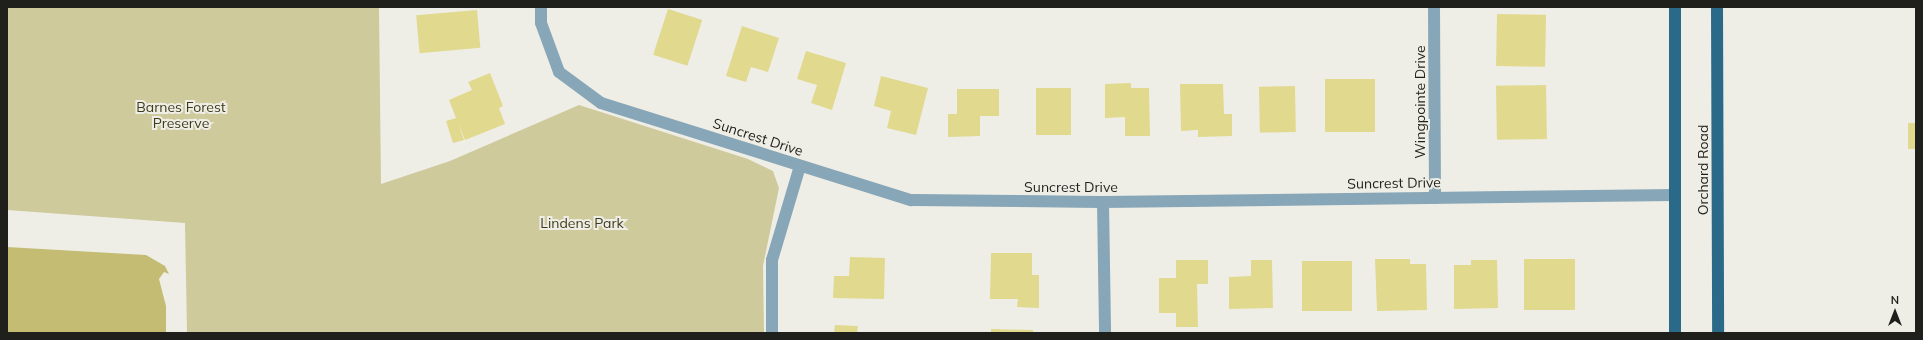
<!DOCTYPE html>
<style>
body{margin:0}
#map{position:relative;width:1923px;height:340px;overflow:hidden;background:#efeee6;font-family:Mulish,sans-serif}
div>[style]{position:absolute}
.green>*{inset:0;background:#ceca9c}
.water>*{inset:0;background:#c4bc73}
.building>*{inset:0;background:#e0d98e;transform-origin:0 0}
.street>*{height:12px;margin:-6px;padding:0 6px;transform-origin:6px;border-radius:6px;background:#87a6b7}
.primary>*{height:12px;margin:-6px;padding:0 6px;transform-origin:6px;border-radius:6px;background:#2a6988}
span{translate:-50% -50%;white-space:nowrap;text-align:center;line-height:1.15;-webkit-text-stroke:4px #efeee6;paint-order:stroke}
.street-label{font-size:14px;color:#1f1f1c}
.park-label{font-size:14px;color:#3d3a19}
.frame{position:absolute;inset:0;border:8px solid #1f1f1c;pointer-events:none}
.north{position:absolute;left:1875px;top:292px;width:40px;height:40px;-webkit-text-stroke:3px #efeee6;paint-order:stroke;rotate:0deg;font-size:11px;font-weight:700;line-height:16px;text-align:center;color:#1f1f1c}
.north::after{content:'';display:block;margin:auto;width:14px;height:18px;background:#1f1f1c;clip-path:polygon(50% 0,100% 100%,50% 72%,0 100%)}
</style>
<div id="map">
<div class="green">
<div style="clip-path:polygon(7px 7px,379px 7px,381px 184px,450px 161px,579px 105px,748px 159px,773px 171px,779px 188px,763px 266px,764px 333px,187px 333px,185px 223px,7px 210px)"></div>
</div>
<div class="water">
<div style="clip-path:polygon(7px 247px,146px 255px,165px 266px,169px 274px,164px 272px,159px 279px,166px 306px,166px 333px,7px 333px)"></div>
</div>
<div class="building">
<div style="left:668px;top:9px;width:36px;height:48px;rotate:18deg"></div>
<div style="left:477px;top:10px;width:38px;height:61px;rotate:85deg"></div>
<div style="left:1497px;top:14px;width:49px;height:52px;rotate:1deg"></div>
<div style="clip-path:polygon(742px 26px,779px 38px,768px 72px,751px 67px,746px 82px,726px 76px)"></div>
<div style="clip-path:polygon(806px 51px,846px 63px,832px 110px,811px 103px,817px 85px,797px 79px)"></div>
<div style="clip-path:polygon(490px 73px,503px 106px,499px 108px,505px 124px,465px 140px,458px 123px,464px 140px,453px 143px,446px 121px,456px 118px,449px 100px,472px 90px,468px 82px)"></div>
<div style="clip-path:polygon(881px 76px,928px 88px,916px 135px,887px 128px,891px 111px,874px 106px)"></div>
<div style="left:1375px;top:79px;width:53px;height:50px;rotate:90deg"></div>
<div style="clip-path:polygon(1131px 83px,1131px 88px,1149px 88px,1150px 136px,1125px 136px,1125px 117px,1105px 118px,1105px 84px)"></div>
<div style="clip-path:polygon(1180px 84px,1223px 84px,1224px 114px,1232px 114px,1232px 136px,1198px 137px,1198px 130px,1181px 131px)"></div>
<div style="left:1546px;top:85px;width:54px;height:50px;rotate:89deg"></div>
<div style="left:1295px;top:86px;width:46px;height:36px;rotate:89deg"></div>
<div style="left:1036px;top:88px;width:35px;height:47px"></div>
<div style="clip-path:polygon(957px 89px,999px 89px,999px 116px,980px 116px,980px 136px,948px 137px,948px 114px,957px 114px)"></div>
<div style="left:1908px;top:123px;width:8px;height:26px"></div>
<div style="clip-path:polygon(991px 253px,1032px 253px,1032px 275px,1039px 275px,1039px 308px,1017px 307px,1018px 299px,990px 299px)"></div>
<div style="clip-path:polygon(850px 257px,885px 258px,884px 299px,833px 298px,834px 276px,849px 276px)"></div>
<div style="clip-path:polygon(1375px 259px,1410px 259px,1410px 264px,1426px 264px,1427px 310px,1377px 311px)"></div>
<div style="left:1575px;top:259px;width:51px;height:51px;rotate:90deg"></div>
<div style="clip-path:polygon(1176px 260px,1208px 260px,1208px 284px,1197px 284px,1198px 327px,1176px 327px,1176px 313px,1159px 313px,1159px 278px,1176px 278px)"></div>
<div style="clip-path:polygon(1251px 260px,1272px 260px,1273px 308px,1229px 309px,1229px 277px,1251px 276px)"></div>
<div style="clip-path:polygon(1471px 260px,1497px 260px,1498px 308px,1454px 309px,1454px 265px,1471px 265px)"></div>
<div style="left:1302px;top:261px;width:50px;height:50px"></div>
<div style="clip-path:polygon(835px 325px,858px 326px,857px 333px,834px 333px)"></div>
<div style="clip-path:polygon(991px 329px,1033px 330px,1033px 333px,991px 333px)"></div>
</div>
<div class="street">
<div style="left:541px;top:7px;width:16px;rotate:90deg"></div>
<div style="left:541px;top:23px;width:52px;rotate:69.8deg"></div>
<div style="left:559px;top:72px;width:52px;rotate:36.4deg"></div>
<div style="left:601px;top:103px;width:325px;rotate:17.4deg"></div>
<div style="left:911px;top:200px;width:192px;rotate:0.6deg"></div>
<div style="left:1103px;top:202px;width:572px;rotate:-0.7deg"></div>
<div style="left:1434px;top:7px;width:191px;rotate:89.7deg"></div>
<div style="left:1103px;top:202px;width:131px;rotate:89.1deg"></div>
<div style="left:772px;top:333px;width:73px;rotate:-90deg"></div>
<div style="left:772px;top:260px;width:98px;rotate:-73.4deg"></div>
</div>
<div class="primary">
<div style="left:1717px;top:7px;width:326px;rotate:89.8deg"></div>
<div style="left:1675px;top:333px;width:326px;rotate:-90deg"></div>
</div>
<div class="street-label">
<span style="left:1420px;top:102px;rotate:-90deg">Wingpointe Drive</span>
<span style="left:758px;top:137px;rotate:18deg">Suncrest Drive</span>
<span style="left:1703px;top:170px;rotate:-90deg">Orchard Road</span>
<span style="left:1394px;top:183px;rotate:-1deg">Suncrest Drive</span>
<span style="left:1071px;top:187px">Suncrest Drive</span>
</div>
<div class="park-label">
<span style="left:181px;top:115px">Barnes Forest<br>Preserve</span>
<span style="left:582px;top:223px">Lindens Park</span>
</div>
<div class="frame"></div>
<div class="north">N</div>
</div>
